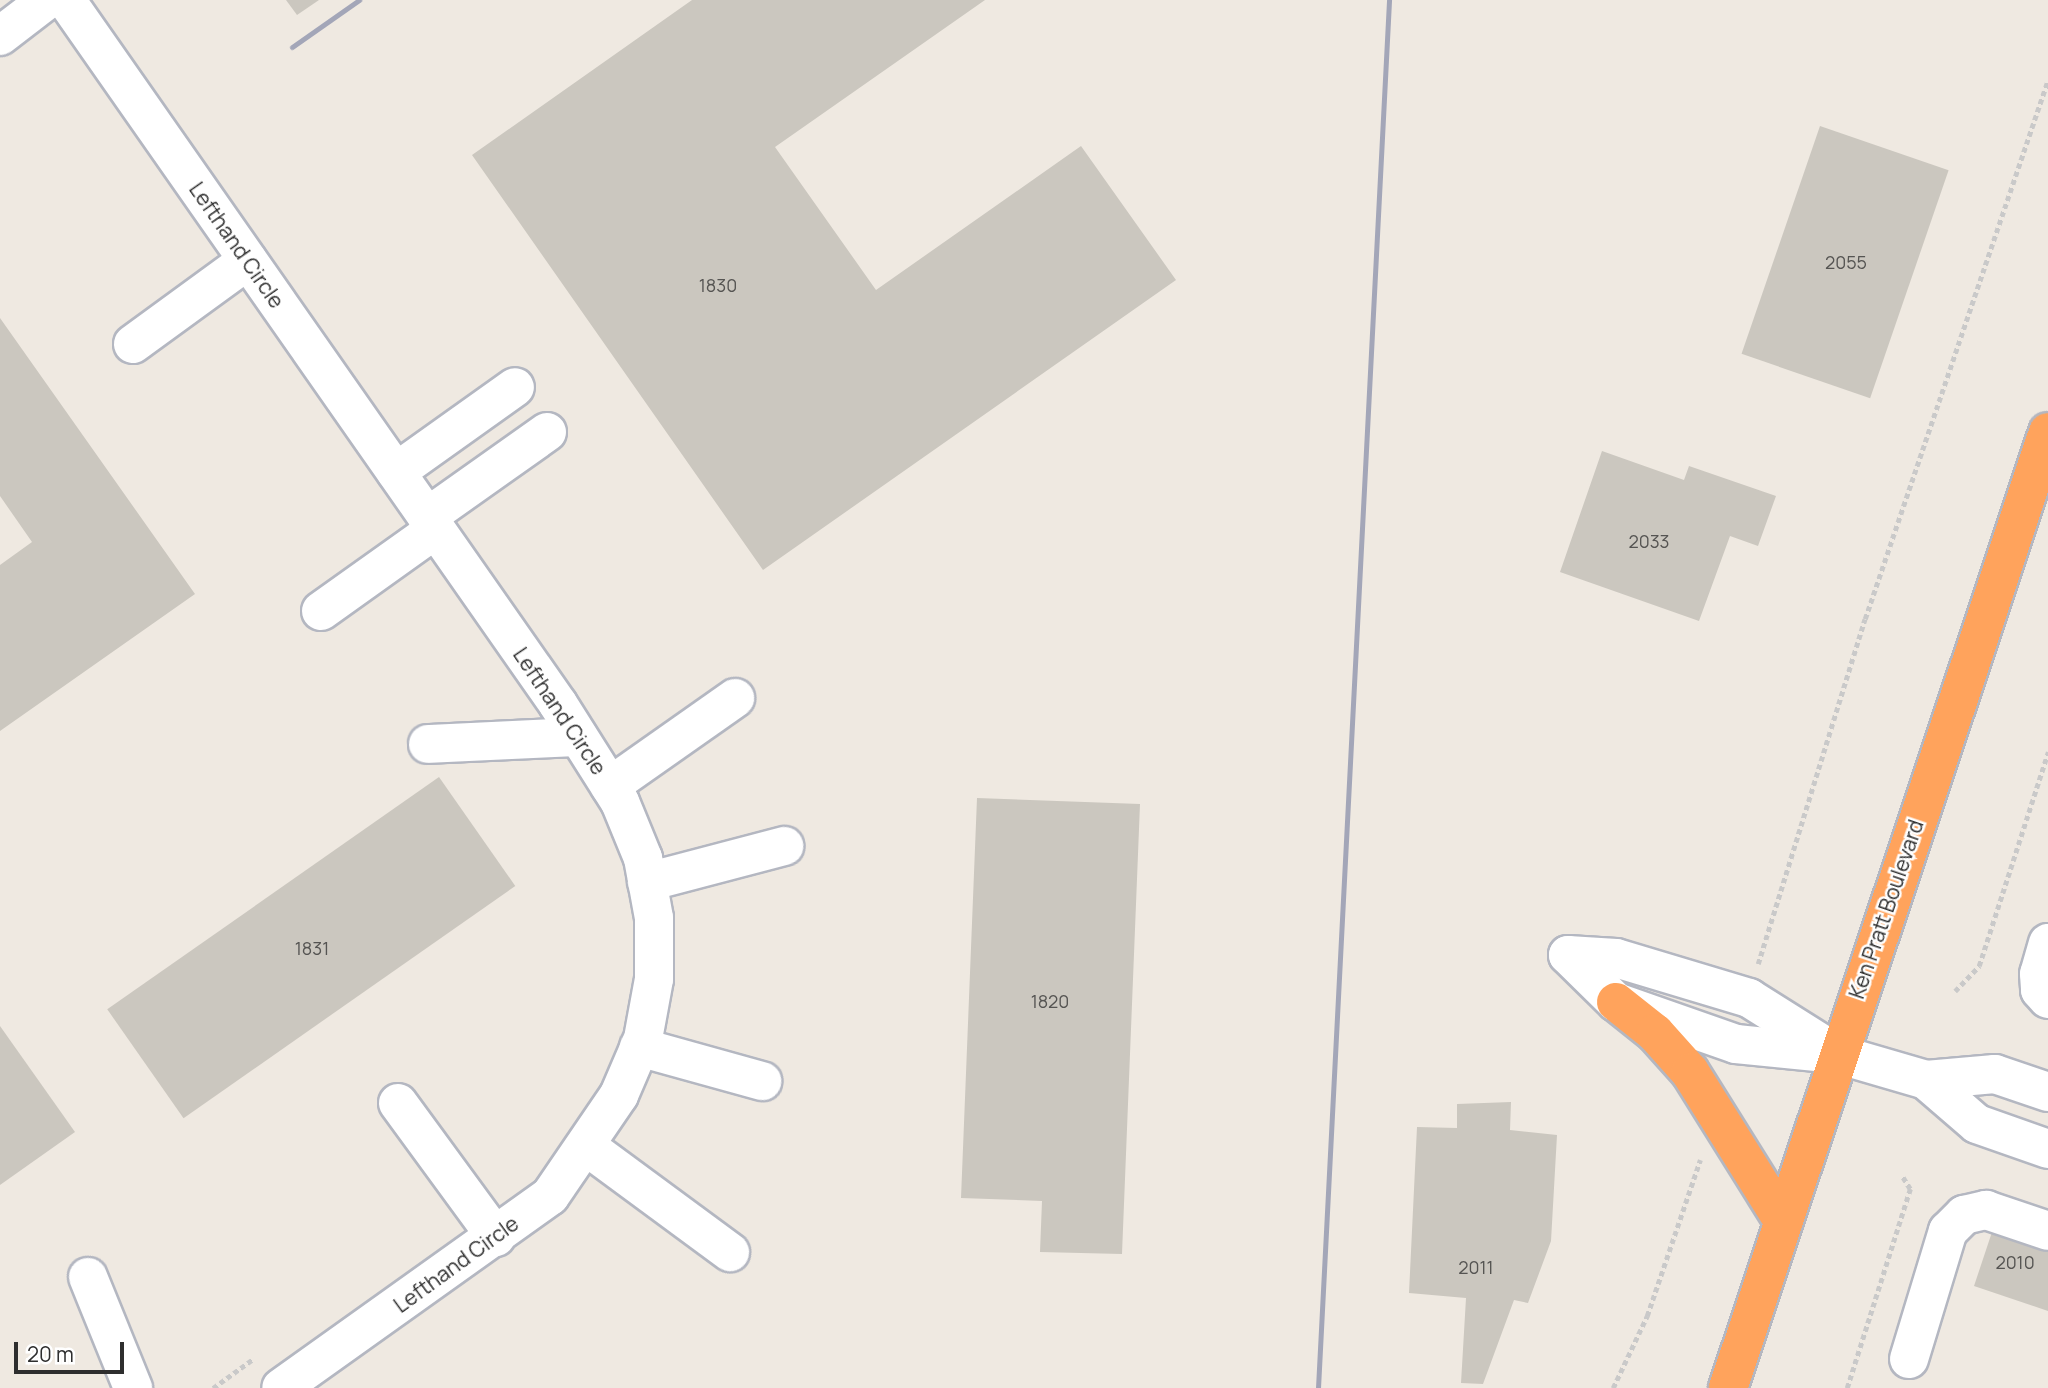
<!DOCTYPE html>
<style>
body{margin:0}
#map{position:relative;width:2048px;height:1388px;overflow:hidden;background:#efe9e1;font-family:Manrope,sans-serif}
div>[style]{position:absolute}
.building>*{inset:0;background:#cbc7bf;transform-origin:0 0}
.path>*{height:4.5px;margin-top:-2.25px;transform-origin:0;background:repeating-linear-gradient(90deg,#c9c9c9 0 5px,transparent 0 8.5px)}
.roads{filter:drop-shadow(2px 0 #b4b7c1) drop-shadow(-2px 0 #b4b7c1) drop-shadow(0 2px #b4b7c1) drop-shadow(0 -2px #b4b7c1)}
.minor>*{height:38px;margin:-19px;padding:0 19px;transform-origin:19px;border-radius:19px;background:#fff}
.highway>*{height:38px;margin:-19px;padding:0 19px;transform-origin:19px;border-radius:19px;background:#ffa35c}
.rail>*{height:5px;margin:-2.5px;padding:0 2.5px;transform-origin:2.5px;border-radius:2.5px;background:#a3a6b8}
span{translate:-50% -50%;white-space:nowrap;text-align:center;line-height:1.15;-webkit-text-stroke:5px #fff;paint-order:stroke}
.number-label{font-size:18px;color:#555452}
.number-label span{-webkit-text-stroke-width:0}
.street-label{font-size:21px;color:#2e2e2e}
.scale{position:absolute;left:14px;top:1342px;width:110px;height:32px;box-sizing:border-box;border:4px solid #2e2e2e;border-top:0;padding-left:9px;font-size:21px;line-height:24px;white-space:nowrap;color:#2e2e2e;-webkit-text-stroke:5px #fff;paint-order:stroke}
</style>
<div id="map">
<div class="building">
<div style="clip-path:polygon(286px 0,319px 0,297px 15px)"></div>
<div style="clip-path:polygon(692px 0,985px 0,775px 147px,876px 290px,1081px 146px,1176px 280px,763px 570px,472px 155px)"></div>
<div style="left:1820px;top:126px;width:136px;height:241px;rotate:19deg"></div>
<div style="clip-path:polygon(0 318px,195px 594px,0 731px,0 565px,32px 542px,0 496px)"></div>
<div style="clip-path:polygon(1602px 451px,1684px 480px,1689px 466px,1776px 496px,1758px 546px,1730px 536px,1699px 621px,1560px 572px)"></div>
<div style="left:439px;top:777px;width:133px;height:405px;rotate:55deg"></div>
<div style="clip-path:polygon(977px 798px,1140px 804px,1122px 1254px,1040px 1252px,1042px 1201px,961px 1198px)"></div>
<div style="clip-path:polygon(0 1026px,75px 1132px,0 1185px)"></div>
<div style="clip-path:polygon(1511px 1102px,1510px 1130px,1557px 1135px,1551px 1241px,1528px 1303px,1514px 1300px,1483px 1384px,1461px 1383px,1466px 1298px,1409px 1293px,1417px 1127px,1457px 1128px,1457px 1104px)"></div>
<div style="clip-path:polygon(1996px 1220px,2048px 1238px,2048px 1311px,1974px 1286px)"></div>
</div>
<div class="path">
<div style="left:1758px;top:964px;width:361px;rotate:-72.8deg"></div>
<div style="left:1865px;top:619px;width:569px;rotate:-71.25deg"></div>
<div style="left:1955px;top:991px;width:35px;rotate:-46deg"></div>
<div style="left:1979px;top:966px;width:225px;rotate:-72.1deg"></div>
<div style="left:213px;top:1388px;width:49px;rotate:-35.9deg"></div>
<div style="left:1613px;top:1388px;width:80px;rotate:-64.7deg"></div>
<div style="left:1647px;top:1316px;width:165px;rotate:-71.2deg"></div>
<div style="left:1847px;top:1388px;width:209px;rotate:-72.4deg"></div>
<div style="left:1910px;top:1189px;width:15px;rotate:-122deg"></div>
</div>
<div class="roads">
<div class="minor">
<div style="left:66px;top:0;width:859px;rotate:55.05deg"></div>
<div style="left:558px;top:704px;width:116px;rotate:57.7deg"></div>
<div style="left:620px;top:802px;width:61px;rotate:67.7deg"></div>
<div style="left:643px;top:858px;width:61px;rotate:79.6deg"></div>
<div style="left:654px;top:918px;width:61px;rotate:90deg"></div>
<div style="left:654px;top:979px;width:61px;rotate:100.4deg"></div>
<div style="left:643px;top:1039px;width:61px;rotate:113.2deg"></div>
<div style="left:619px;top:1095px;width:122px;rotate:124.3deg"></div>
<div style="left:550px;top:1196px;width:330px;rotate:144.5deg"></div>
<div style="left:0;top:36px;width:59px;rotate:-37.5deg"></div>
<div style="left:133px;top:344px;width:142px;rotate:-36.1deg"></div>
<div style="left:396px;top:472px;width:146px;rotate:-35.5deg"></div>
<div style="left:427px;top:517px;width:147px;rotate:-35.3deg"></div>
<div style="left:321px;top:611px;width:141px;rotate:-35.5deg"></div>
<div style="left:428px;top:744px;width:150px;rotate:-2.7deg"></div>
<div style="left:610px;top:786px;width:153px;rotate:-35.1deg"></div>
<div style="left:647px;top:882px;width:142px;rotate:-14.7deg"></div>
<div style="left:2048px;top:943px;width:32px;rotate:106deg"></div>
<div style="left:2039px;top:974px;width:16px;rotate:86deg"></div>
<div style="left:2040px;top:990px;width:12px;rotate:48deg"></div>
<div style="left:1568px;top:955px;width:67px;rotate:44.4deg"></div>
<div style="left:1616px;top:1002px;width:127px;rotate:19.3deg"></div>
<div style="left:1736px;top:1044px;width:101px;rotate:5.7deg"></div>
<div style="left:1837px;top:1054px;width:93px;rotate:16.3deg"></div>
<div style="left:1926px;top:1080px;width:69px;rotate:-5deg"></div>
<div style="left:1995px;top:1074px;width:56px;rotate:18.8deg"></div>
<div style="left:1568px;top:955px;width:48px;rotate:3.6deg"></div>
<div style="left:1616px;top:958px;width:139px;rotate:16.7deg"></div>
<div style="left:1749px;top:998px;width:99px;rotate:32.2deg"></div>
<div style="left:639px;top:1047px;width:128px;rotate:15.5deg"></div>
<div style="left:1926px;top:1080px;width:67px;rotate:40.8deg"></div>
<div style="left:1977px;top:1124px;width:75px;rotate:19.4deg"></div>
<div style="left:398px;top:1103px;width:166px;rotate:53.8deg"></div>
<div style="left:586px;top:1146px;width:179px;rotate:36.4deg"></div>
<div style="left:88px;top:1277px;width:120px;rotate:67.9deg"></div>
<div style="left:1909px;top:1359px;width:134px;rotate:-73.1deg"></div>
<div style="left:1948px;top:1231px;width:23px;rotate:-45deg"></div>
<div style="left:1964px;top:1215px;width:23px;rotate:-13deg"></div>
<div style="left:1986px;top:1210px;width:65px;rotate:18.7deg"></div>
</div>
<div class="highway">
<div style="left:1616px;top:1002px;width:50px;rotate:38.5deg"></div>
<div style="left:1655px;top:1033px;width:52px;rotate:48.1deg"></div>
<div style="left:1690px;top:1072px;width:176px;rotate:58deg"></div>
<div style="left:1728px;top:1388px;width:1008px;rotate:-71.49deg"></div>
</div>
</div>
<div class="rail">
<div style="left:292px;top:47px;width:82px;rotate:-35deg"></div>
<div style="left:1318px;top:1388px;width:1390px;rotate:-87.07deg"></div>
</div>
<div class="number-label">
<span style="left:1846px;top:262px">2055</span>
<span style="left:718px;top:285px">1830</span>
<span style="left:1649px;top:541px">2033</span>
<span style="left:312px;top:948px">1831</span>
<span style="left:1050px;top:1001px">1820</span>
<span style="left:2015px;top:1262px">2010</span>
<span style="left:1476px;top:1267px">2011</span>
</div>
<div class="street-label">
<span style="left:237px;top:245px;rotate:55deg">Lefthand Circle</span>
<span style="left:560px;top:711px;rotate:56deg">Lefthand Circle</span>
<span style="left:1886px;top:909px;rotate:-71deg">Ken Pratt Boulevard</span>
<span style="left:456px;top:1264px;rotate:-36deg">Lefthand Circle</span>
</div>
<div class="scale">20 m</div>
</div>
